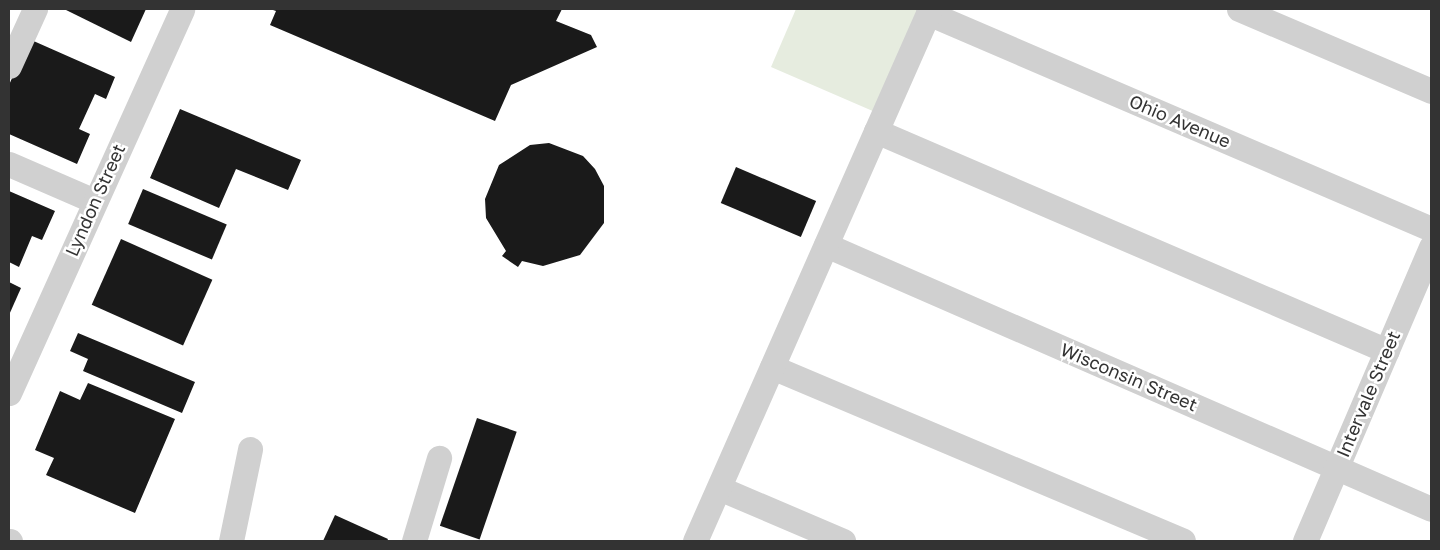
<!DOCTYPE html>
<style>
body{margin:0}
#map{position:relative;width:1440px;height:550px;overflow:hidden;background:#fff;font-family:"Golos Text",sans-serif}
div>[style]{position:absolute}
.green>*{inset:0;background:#e6ecdf}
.building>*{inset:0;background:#1a1a1a;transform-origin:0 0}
.minor>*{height:25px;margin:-12.5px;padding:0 12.5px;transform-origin:12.5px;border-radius:12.5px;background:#d0d0d0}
span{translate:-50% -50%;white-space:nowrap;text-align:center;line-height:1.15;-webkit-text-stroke:5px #fff;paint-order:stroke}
.street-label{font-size:18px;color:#333}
.frame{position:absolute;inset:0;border:10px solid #333;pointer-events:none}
</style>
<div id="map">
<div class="green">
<div style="clip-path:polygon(796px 9px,921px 9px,875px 112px,771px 67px)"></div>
</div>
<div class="building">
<div style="clip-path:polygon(64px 9px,146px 9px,131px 42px)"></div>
<div style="clip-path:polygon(270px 9px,562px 9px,556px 21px,591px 35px,597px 47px,511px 85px,495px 121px,270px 25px,276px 11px)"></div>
<div style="clip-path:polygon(29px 39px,115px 77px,106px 99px,95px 94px,79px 129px,90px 134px,77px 164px,9px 134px,9px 85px)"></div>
<div style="clip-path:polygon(180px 109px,301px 160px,288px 190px,236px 169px,219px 208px,150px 178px)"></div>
<div style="clip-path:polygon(549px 143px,583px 156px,595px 169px,604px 186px,604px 223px,580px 255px,543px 266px,522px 261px,518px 267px,502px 256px,506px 251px,486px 218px,485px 199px,499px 165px,530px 145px)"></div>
<div style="left:736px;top:167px;width:87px;height:39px;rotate:23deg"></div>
<div style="left:143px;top:189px;width:91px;height:38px;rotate:23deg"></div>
<div style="clip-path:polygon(9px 191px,55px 211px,42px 240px,32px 236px,19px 267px,9px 262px)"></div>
<div style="left:121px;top:239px;width:100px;height:72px;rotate:24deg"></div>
<div style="clip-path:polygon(9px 282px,21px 288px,9px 315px)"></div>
<div style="clip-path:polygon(78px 333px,195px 382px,182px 413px,83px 371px,88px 359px,70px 351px)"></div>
<div style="clip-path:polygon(88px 383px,175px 419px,135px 513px,46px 475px,54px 458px,35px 450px,60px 391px,80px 400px)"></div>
<div style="left:477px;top:418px;width:42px;height:114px;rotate:19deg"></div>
<div style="clip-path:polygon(335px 515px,388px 539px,387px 541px,323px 541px)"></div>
</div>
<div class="minor">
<div style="left:1239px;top:9px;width:209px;rotate:23.1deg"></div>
<div style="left:928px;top:13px;width:547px;rotate:23.24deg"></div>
<div style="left:9px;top:66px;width:63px;rotate:-65.5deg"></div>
<div style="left:876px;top:131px;width:556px;rotate:23.29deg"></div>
<div style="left:9px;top:164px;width:93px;rotate:23.5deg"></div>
<div style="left:826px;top:245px;width:660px;rotate:23.57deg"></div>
<div style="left:772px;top:367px;width:446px;rotate:22.9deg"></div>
<div style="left:9px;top:393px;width:421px;rotate:-65.7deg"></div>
<div style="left:719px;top:488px;width:135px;rotate:23.1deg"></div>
<div style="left:9px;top:541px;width:1px"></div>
<div style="left:231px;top:541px;width:94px;rotate:-78.3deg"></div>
<div style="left:414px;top:541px;width:87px;rotate:-73.2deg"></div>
<div style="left:695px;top:541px;width:582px;rotate:-66.17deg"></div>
<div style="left:1305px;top:541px;width:320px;rotate:-66.8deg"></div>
</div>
<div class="street-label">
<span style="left:1180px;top:121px;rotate:23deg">Ohio Avenue</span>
<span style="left:95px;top:200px;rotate:-66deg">Lyndon Street</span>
<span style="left:1129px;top:377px;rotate:23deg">Wisconsin Street</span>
<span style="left:1368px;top:394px;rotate:-67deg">Intervale Street</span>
</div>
<div class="frame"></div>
</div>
